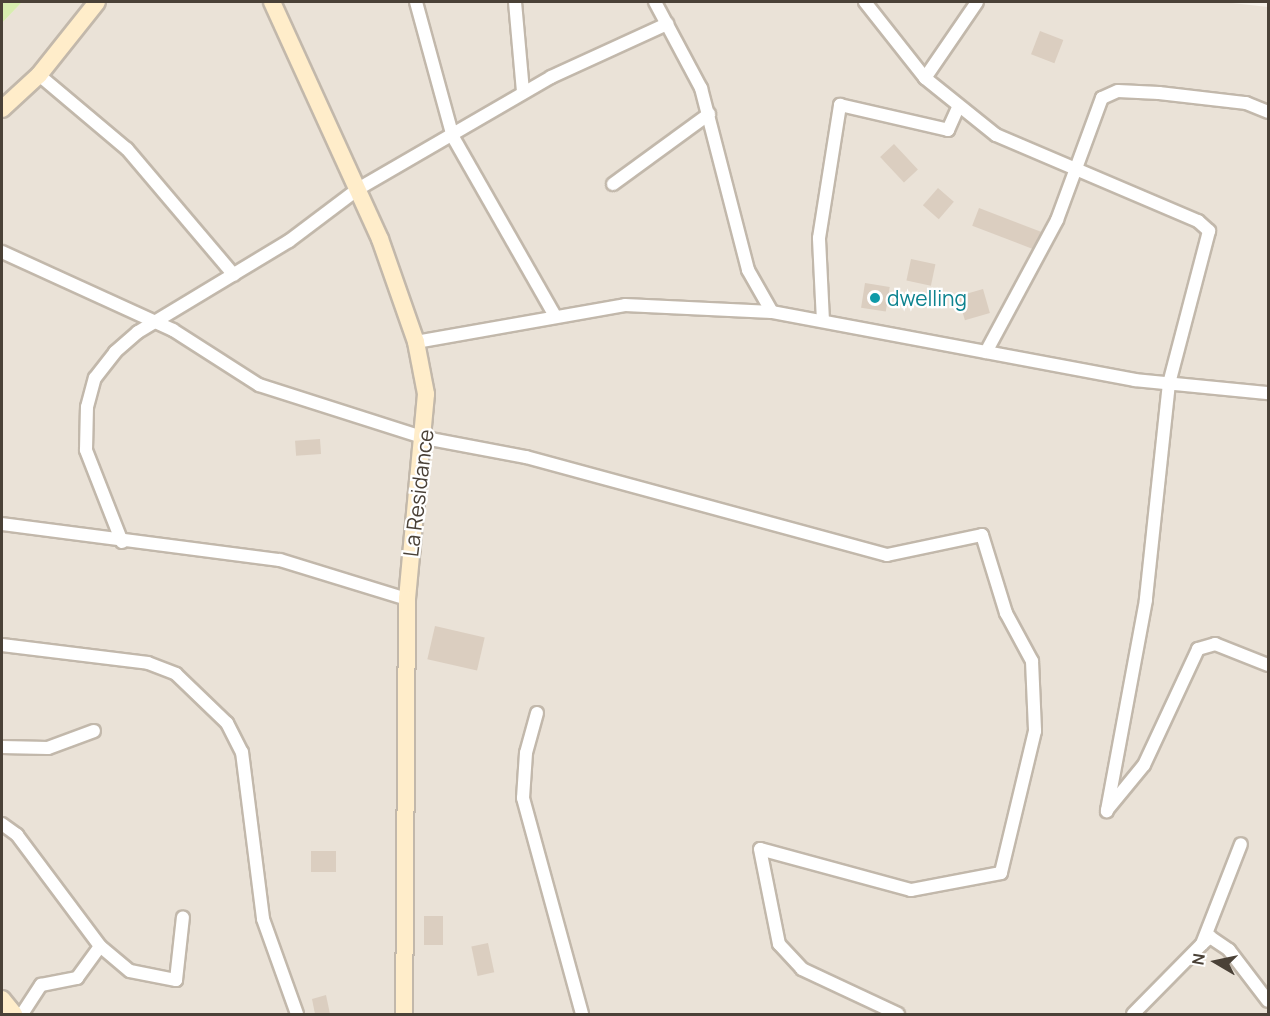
<!DOCTYPE html>
<style>
body{margin:0}
#map{position:relative;width:1270px;height:1016px;overflow:hidden;background:#f6f1e9;font-family:Manrope,sans-serif}
div>[style]{position:absolute}
.residential>*{inset:0;background:#eae2d7}
.green>*{inset:0;background:#d7edaf}
.building>*{inset:0;background:#dbcec0;transform-origin:0 0}
.roads{filter:drop-shadow(2px 0 #c2b8ab) drop-shadow(-2px 0 #c2b8ab) drop-shadow(0 2px #c2b8ab) drop-shadow(0 -2px #c2b8ab)}
.street>*{height:12px;margin:-6px;padding:0 6px;transform-origin:6px;border-radius:6px;background:#fff}
.secondary>*{height:16px;margin:-8px;padding:0 8px;transform-origin:8px;border-radius:8px;background:#ffedca}
.dots>*{width:16px;height:16px;translate:-50% -50%;box-sizing:border-box;border:3px solid #fff;border-radius:50%}
span{translate:-50% -50%;white-space:nowrap;text-align:center;line-height:1.15;-webkit-text-stroke:4.5px #fff;paint-order:stroke}
.culture-label{font-size:21px;color:#0d838f}
.left{translate:0 -50%;text-align:left}
.street-label{font-size:21px;color:#4a4137}
.frame{position:absolute;inset:0;border:3px solid #4a4137;pointer-events:none}
.north{position:absolute;left:1186px;top:932px;width:60px;height:60px;-webkit-text-stroke:4px #fff;paint-order:stroke;rotate:279deg;font-size:16px;font-weight:700;line-height:24px;text-align:center;color:#4a4137}
.north::after{content:'';display:block;margin:auto;width:21px;height:27px;background:#4a4137;clip-path:polygon(50% 0,100% 100%,50% 72%,0 100%)}
</style>
<div id="map">
<div class="residential">
<div style="clip-path:polygon(22px 2px,1223px 2px,1268px 7px,1268px 1014px,2px 1014px,2px 23px)"></div>
</div>
<div class="green">
<div style="clip-path:polygon(2px 2px,22px 2px,2px 23px)"></div>
</div>
<div class="building">
<div style="left:1040px;top:31px;width:25px;height:25px;rotate:21deg"></div>
<div style="left:894px;top:144px;width:35px;height:19px;rotate:47deg"></div>
<div style="left:938px;top:188px;width:21px;height:23px;rotate:41deg"></div>
<div style="left:979px;top:208px;width:67px;height:19px;rotate:21deg"></div>
<div style="left:911px;top:259px;width:25px;height:22px;rotate:12deg"></div>
<div style="left:865px;top:283px;width:25px;height:25px;rotate:9deg"></div>
<div style="left:983px;top:289px;width:25px;height:26px;rotate:74deg"></div>
<div style="left:320px;top:439px;width:15px;height:25px;rotate:86deg"></div>
<div style="left:435px;top:626px;width:51px;height:34px;rotate:13deg"></div>
<div style="left:311px;top:851px;width:25px;height:21px"></div>
<div style="left:424px;top:916px;width:19px;height:29px"></div>
<div style="left:488px;top:943px;width:30px;height:17px;rotate:78deg"></div>
<div style="clip-path:polygon(326px 995px,330px 1014px,315px 1014px,312px 999px)"></div>
</div>
<div class="roads">
<div class="street">
<div style="left:416px;top:2px;width:140px;rotate:74.7deg"></div>
<div style="left:453px;top:137px;width:204px;rotate:60.3deg"></div>
<div style="left:515px;top:2px;width:90px;rotate:84.9deg"></div>
<div style="left:655px;top:2px;width:98px;rotate:61.9deg"></div>
<div style="left:701px;top:88px;width:188px;rotate:75.5deg"></div>
<div style="left:748px;top:270px;width:48px;rotate:60.3deg"></div>
<div style="left:865px;top:2px;width:97px;rotate:51.7deg"></div>
<div style="left:925px;top:78px;width:91px;rotate:38.8deg"></div>
<div style="left:996px;top:135px;width:220px;rotate:23.1deg"></div>
<div style="left:1198px;top:221px;width:15px;rotate:42deg"></div>
<div style="left:1209px;top:231px;width:157px;rotate:104.7deg"></div>
<div style="left:1169px;top:383px;width:218px;rotate:96.1deg"></div>
<div style="left:1146px;top:600px;width:215px;rotate:100.5deg"></div>
<div style="left:39px;top:75px;width:115px;rotate:40.1deg"></div>
<div style="left:127px;top:149px;width:165px;rotate:49.7deg"></div>
<div style="left:925px;top:78px;width:92px;rotate:-55.6deg"></div>
<div style="left:613px;top:184px;width:119px;rotate:-36.1deg"></div>
<div style="left:2px;top:252px;width:188px;rotate:24.5deg"></div>
<div style="left:173px;top:330px;width:102px;rotate:32.6deg"></div>
<div style="left:259px;top:385px;width:174px;rotate:17.7deg"></div>
<div style="left:425px;top:438px;width:103px;rotate:10.7deg"></div>
<div style="left:526px;top:457px;width:374px;rotate:15.2deg"></div>
<div style="left:887px;top:555px;width:97px;rotate:-11.9deg"></div>
<div style="left:982px;top:535px;width:82px;rotate:72.9deg"></div>
<div style="left:1006px;top:613px;width:55px;rotate:61.6deg"></div>
<div style="left:1032px;top:661px;width:70px;rotate:87.5deg"></div>
<div style="left:1035px;top:731px;width:146px;rotate:103.5deg"></div>
<div style="left:1001px;top:873px;width:92px;rotate:169.3deg"></div>
<div style="left:911px;top:890px;width:156px;rotate:-164.8deg"></div>
<div style="left:760px;top:849px;width:97px;rotate:78.7deg"></div>
<div style="left:779px;top:944px;width:34px;rotate:47deg"></div>
<div style="left:802px;top:969px;width:106px;rotate:25.1deg"></div>
<div style="left:823px;top:321px;width:83px;rotate:-92.8deg"></div>
<div style="left:819px;top:238px;width:135px;rotate:-81deg"></div>
<div style="left:840px;top:105px;width:111px;rotate:13deg"></div>
<div style="left:948px;top:130px;width:24px;rotate:-66deg"></div>
<div style="left:416px;top:342px;width:212px;rotate:-10deg"></div>
<div style="left:625px;top:305px;width:147px;rotate:2.7deg"></div>
<div style="left:772px;top:312px;width:369px;rotate:10.6deg"></div>
<div style="left:1135px;top:380px;width:134px;rotate:5.6deg"></div>
<div style="left:986px;top:352px;width:150px;rotate:-61.7deg"></div>
<div style="left:1057px;top:220px;width:130px;rotate:-69.8deg"></div>
<div style="left:1102px;top:98px;width:17px;rotate:-24deg"></div>
<div style="left:1118px;top:91px;width:41px;rotate:2.8deg"></div>
<div style="left:1159px;top:93px;width:88px;rotate:6.6deg"></div>
<div style="left:1246px;top:103px;width:24px;rotate:22deg"></div>
<div style="left:2px;top:524px;width:280px;rotate:7.4deg"></div>
<div style="left:280px;top:560px;width:133px;rotate:17.1deg"></div>
<div style="left:122px;top:542px;width:99px;rotate:-111.4deg"></div>
<div style="left:86px;top:450px;width:43px;rotate:-88.7deg"></div>
<div style="left:87px;top:407px;width:30px;rotate:-75deg"></div>
<div style="left:95px;top:378px;width:33px;rotate:-52deg"></div>
<div style="left:115px;top:352px;width:30px;rotate:-41deg"></div>
<div style="left:138px;top:332px;width:176px;rotate:-31.1deg"></div>
<div style="left:289px;top:241px;width:86px;rotate:-37deg"></div>
<div style="left:358px;top:189px;width:223px;rotate:-30.1deg"></div>
<div style="left:551px;top:77px;width:128px;rotate:-24.6deg"></div>
<div style="left:2px;top:645px;width:147px;rotate:7deg"></div>
<div style="left:148px;top:663px;width:30px;rotate:21deg"></div>
<div style="left:176px;top:674px;width:71px;rotate:43.9deg"></div>
<div style="left:227px;top:723px;width:33px;rotate:63deg"></div>
<div style="left:242px;top:752px;width:168px;rotate:82.8deg"></div>
<div style="left:263px;top:919px;width:101px;rotate:70.3deg"></div>
<div style="left:537px;top:713px;width:41px;rotate:105.4deg"></div>
<div style="left:526px;top:753px;width:45px;rotate:93.8deg"></div>
<div style="left:523px;top:798px;width:224px;rotate:74.7deg"></div>
<div style="left:2px;top:747px;width:46px;rotate:1.2deg"></div>
<div style="left:48px;top:748px;width:49px;rotate:-20.3deg"></div>
<div style="left:1107px;top:810px;width:58px;rotate:-50.6deg"></div>
<div style="left:1144px;top:765px;width:128px;rotate:-65deg"></div>
<div style="left:1198px;top:649px;width:18px;rotate:-16deg"></div>
<div style="left:1215px;top:644px;width:57px;rotate:21.6deg"></div>
<div style="left:2px;top:824px;width:19px;rotate:36deg"></div>
<div style="left:17px;top:835px;width:139px;rotate:53.2deg"></div>
<div style="left:100px;top:946px;width:39px;rotate:40deg"></div>
<div style="left:130px;top:971px;width:47px;rotate:11.1deg"></div>
<div style="left:176px;top:980px;width:63px;rotate:-83.7deg"></div>
<div style="left:1202px;top:944px;width:11px;rotate:-41deg"></div>
<div style="left:1210px;top:937px;width:23px;rotate:34deg"></div>
<div style="left:1229px;top:950px;width:64px;rotate:52.6deg"></div>
<div style="left:22px;top:1014px;width:35px;rotate:-57deg"></div>
<div style="left:41px;top:985px;width:37px;rotate:-11deg"></div>
<div style="left:77px;top:978px;width:39px;rotate:-54deg"></div>
<div style="left:1133px;top:1014px;width:98px;rotate:-45.4deg"></div>
<div style="left:1202px;top:944px;width:107px;rotate:-68.7deg"></div>
</div>
<div class="secondary">
<div style="left:272px;top:2px;width:260px;rotate:65.5deg"></div>
<div style="left:380px;top:239px;width:109px;rotate:70.7deg"></div>
<div style="left:416px;top:342px;width:53px;rotate:79.1deg"></div>
<div style="left:426px;top:394px;width:206px;rotate:95.3deg"></div>
<div style="left:407px;top:599px;width:415px;rotate:90.4deg"></div>
<div style="left:2px;top:109px;width:50px;rotate:-42.6deg"></div>
<div style="left:39px;top:75px;width:93px;rotate:-51.5deg"></div>
<div style="left:2px;top:999px;width:19px;rotate:51deg"></div>
</div>
</div>
<div class="dots">
<div style="left:875px;top:298px;background:#0f9aa8"></div>
</div>
<div class="culture-label">
<span class="left" style="left:887px;top:298px">dwelling</span>
</div>
<div class="street-label">
<span style="left:418px;top:493px;rotate:-83deg">La Residance</span>
</div>
<div class="frame"></div>
<div class="north">N</div>
</div>
